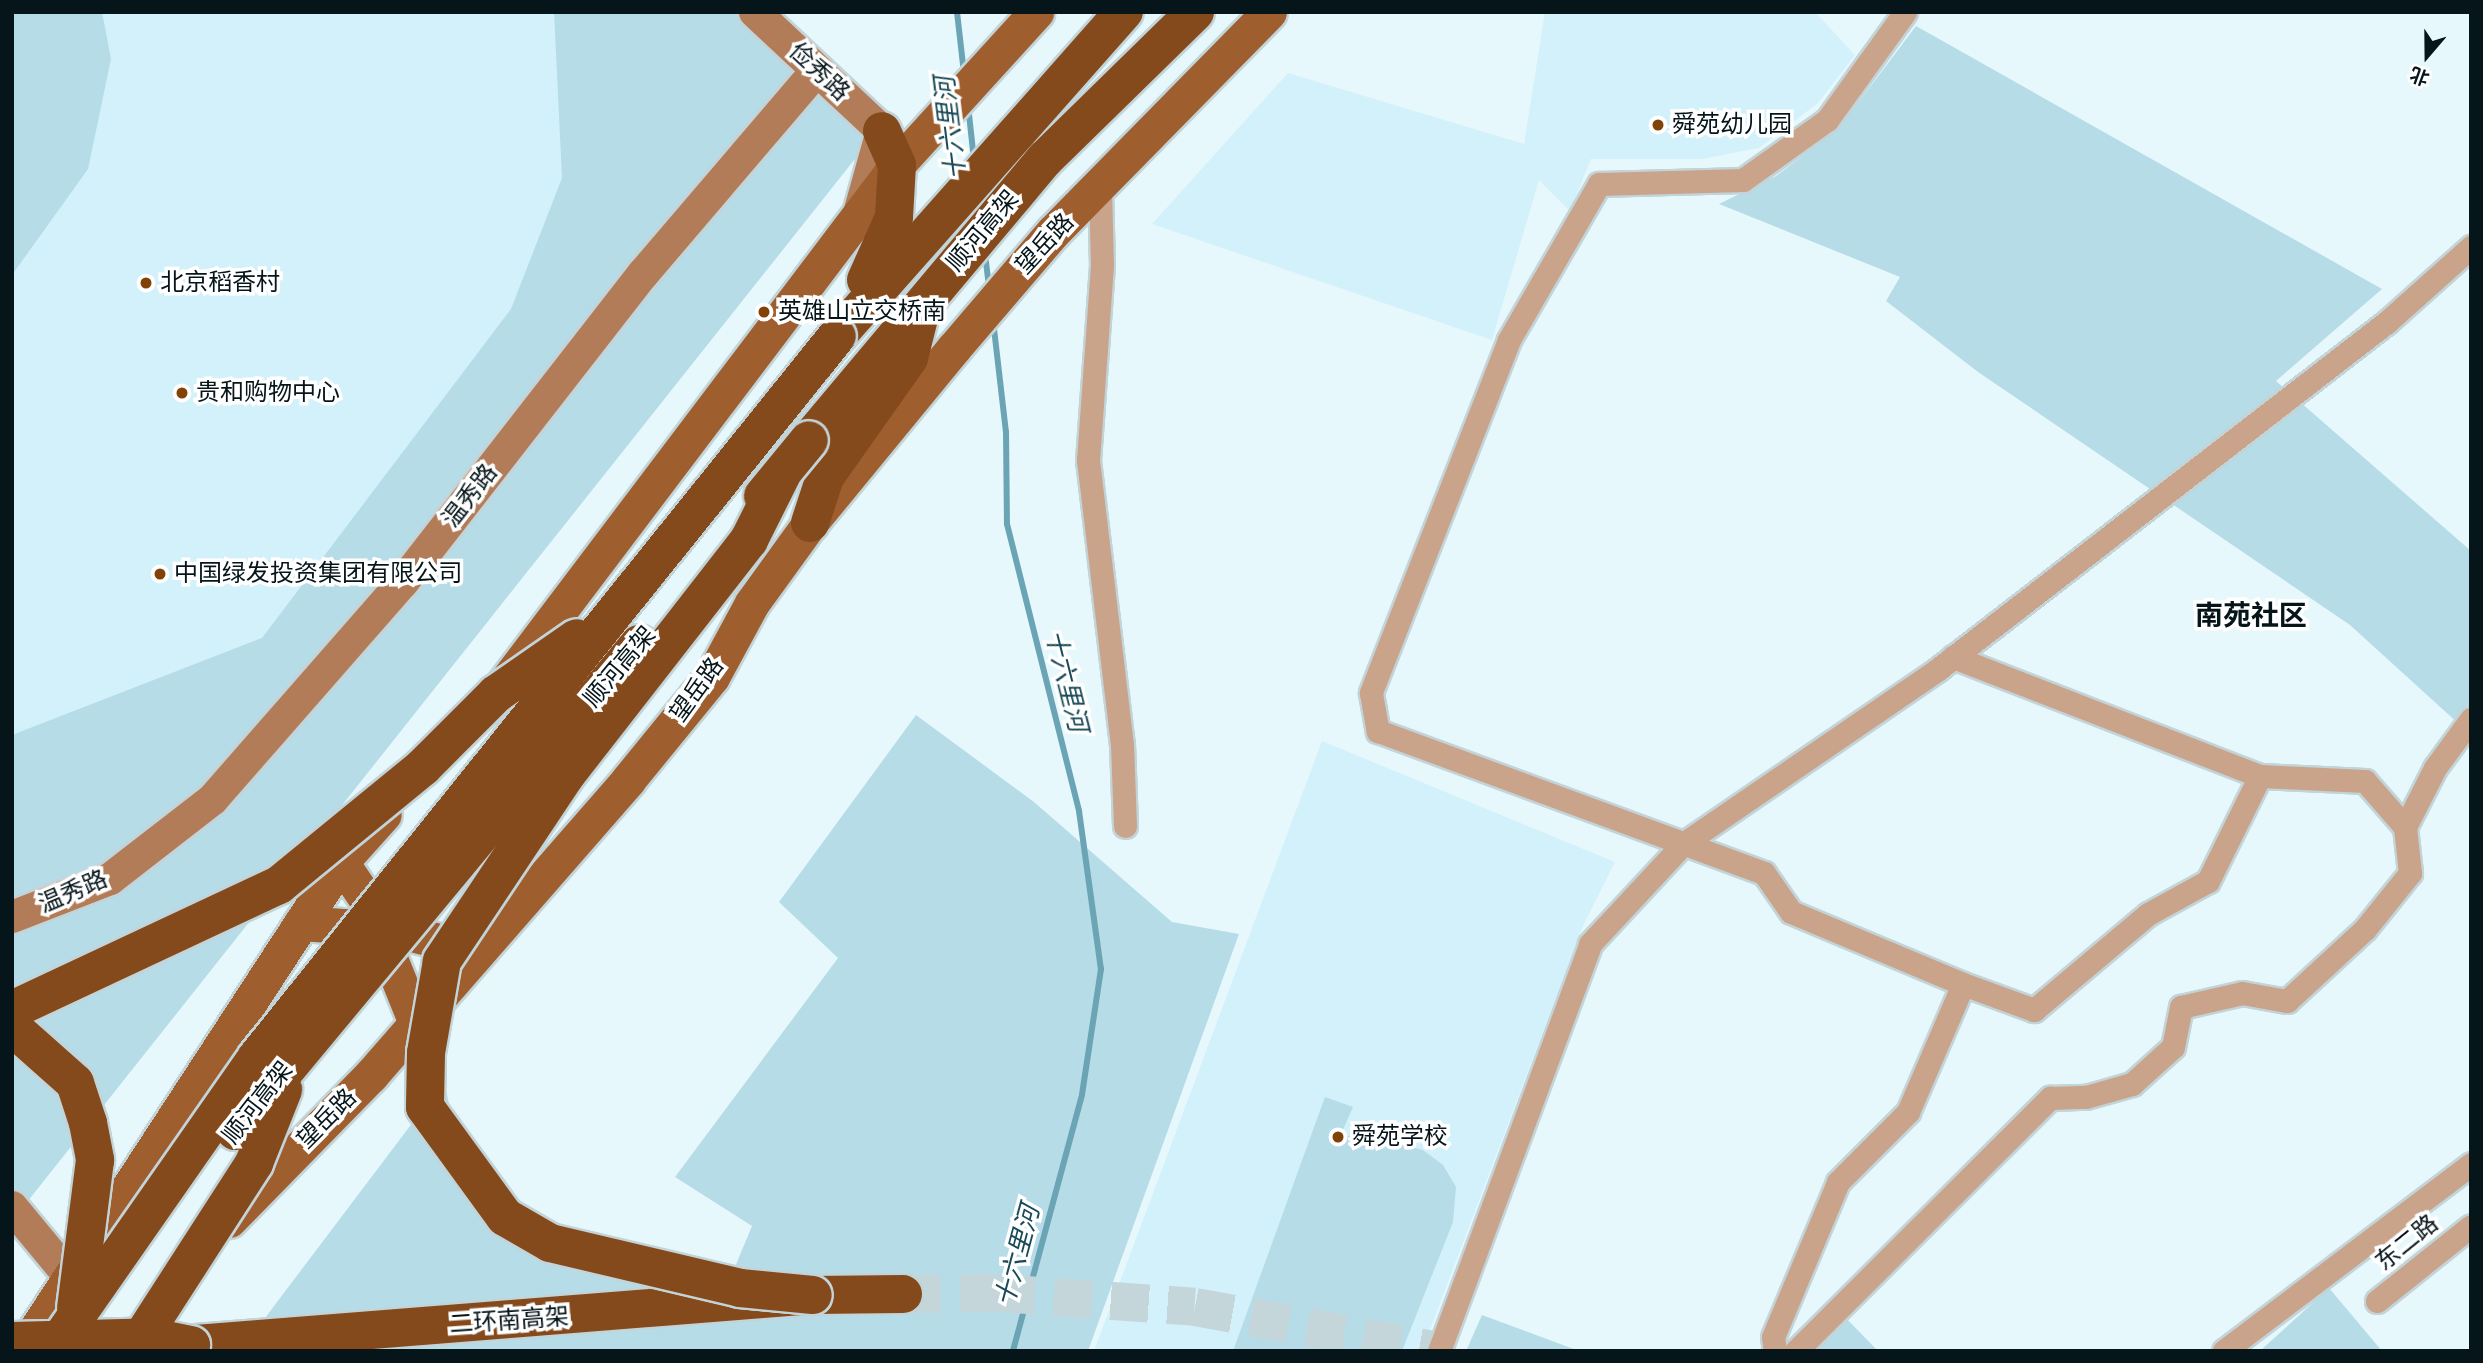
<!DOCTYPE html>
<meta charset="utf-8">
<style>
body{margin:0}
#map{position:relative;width:2483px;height:1363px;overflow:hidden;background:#e7f8fd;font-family:Karla,"Noto Sans SC",sans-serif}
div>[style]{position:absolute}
.built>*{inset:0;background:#d2f1fb}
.green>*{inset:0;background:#b6dce8}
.stream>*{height:6px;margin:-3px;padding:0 3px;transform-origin:3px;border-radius:3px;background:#6ba4b5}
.highway-tunnel>*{height:38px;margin-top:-19px;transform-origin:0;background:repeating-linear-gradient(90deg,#c5d6db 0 38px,transparent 0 57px)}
.roads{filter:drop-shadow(2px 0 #c3d4d9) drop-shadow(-2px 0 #c3d4d9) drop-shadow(0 2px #c3d4d9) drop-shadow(0 -2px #c3d4d9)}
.street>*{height:23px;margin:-11.5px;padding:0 11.5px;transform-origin:11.5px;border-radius:11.5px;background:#c9a48b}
.secondary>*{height:32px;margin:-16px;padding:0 16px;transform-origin:16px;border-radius:16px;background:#b17c57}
.primary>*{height:35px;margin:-17.5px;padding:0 17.5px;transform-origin:17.5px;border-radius:17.5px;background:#9f5e2e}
.highway>*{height:38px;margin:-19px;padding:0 19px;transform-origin:19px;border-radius:19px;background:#854a1c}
.bridges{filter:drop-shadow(2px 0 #c3d4d9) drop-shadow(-2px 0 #c3d4d9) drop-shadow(0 2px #c3d4d9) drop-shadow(0 -2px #c3d4d9)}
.highway-bridge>*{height:38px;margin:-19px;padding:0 19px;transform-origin:19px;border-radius:19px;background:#854a1c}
.dots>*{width:19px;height:19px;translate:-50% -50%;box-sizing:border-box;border:4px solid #fff;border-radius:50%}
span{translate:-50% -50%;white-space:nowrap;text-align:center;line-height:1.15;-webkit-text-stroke:7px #fff;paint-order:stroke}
.street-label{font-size:24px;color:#05151a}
.poi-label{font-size:24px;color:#05151a}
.left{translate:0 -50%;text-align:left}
.water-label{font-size:26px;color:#184a57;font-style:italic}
.quarter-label{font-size:28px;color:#05151a;font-weight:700}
.frame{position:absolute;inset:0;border:14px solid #05151a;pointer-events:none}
.north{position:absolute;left:2392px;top:21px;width:70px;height:70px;-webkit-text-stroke:5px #fff;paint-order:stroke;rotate:200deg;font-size:19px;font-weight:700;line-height:28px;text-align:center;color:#05151a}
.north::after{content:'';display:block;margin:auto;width:24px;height:32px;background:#05151a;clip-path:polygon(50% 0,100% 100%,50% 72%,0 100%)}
</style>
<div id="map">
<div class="built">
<div style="clip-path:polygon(12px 12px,715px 12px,863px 144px,12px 959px)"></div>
<div style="clip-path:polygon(1545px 12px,1815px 12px,1855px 55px,1818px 103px,1759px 148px,1702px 159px,1591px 159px,1570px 211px,1539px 180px,1492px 340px,1152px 224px,1288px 73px,1524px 144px)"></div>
<div style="clip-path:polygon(1322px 741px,1615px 862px,1583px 926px,1422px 1351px,1094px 1351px)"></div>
</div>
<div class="green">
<div style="clip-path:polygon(12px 12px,102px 12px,111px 59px,88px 169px,12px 275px)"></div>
<div style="clip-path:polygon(554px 12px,734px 12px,874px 135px,12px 1221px,12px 735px,262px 638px,511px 309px,562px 178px)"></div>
<div style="clip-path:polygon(1916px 26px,2382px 289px,2276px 381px,2471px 551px,2471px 735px,2350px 625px,1978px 372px,1886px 301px,1900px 277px,1719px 204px,1776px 176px,1839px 128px)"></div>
<div style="clip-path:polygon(916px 715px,1034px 802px,1172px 922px,1239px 934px,1088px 1351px,240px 1351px,444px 1081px,458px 1146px,513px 1207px,616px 1267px,732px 1274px,752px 1226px,675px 1177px,838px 958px,779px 902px)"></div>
<div style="clip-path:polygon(1325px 1097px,1353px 1107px,1338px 1141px,1357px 1132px,1423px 1150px,1443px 1165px,1456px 1187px,1453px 1222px,1402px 1351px,1233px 1351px)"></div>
<div style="clip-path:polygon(2329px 1288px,2382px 1351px,2260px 1351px)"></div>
<div style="clip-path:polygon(1482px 1315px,1579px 1351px,1466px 1351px)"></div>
<div style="clip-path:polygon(1843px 1315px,1878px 1351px,1807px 1351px)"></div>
</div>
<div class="stream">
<div style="left:957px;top:12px;width:61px;rotate:83.5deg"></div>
<div style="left:968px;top:105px;width:55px;rotate:83.8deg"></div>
<div style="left:985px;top:254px;width:34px;rotate:83deg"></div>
<div style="left:993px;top:320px;width:113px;rotate:83.4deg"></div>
<div style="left:1006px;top:432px;width:92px;rotate:89.4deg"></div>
<div style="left:1007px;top:524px;width:296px;rotate:75.9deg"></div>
<div style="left:1079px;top:811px;width:160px;rotate:82.1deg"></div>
<div style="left:1101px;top:969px;width:127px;rotate:98.6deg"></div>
<div style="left:1082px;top:1095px;width:265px;rotate:105.1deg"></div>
</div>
<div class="highway-tunnel">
<div style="left:903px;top:1294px;width:94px;rotate:-0.6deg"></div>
<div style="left:997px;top:1293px;width:198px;rotate:4deg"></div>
<div style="left:1195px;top:1307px;width:248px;rotate:10.2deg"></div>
</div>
<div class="roads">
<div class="street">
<div style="left:1905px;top:12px;width:133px;rotate:125.8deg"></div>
<div style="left:1827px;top:120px;width:103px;rotate:144.5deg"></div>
<div style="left:1743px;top:180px;width:144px;rotate:178.4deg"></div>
<div style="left:1599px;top:184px;width:180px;rotate:120deg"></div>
<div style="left:1509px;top:340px;width:379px;rotate:111.4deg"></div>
<div style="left:1371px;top:693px;width:39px;rotate:80deg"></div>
<div style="left:1378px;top:731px;width:411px;rotate:20.2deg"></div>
<div style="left:1764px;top:873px;width:47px;rotate:55.3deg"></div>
<div style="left:1791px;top:912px;width:186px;rotate:22.7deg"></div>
<div style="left:1100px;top:189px;width:76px;rotate:88.5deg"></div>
<div style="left:1102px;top:265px;width:196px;rotate:94.1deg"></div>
<div style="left:1088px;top:460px;width:286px;rotate:83.2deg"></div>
<div style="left:1122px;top:744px;width:82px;rotate:87.9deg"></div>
<div style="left:1953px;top:657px;width:329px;rotate:21.2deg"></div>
<div style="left:2377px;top:1301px;width:120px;rotate:-38.6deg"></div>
<div style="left:1439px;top:1351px;width:434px;rotate:-69.6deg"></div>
<div style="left:1590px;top:944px;width:137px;rotate:-47.1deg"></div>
<div style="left:1683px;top:844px;width:308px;rotate:-34.4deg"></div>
<div style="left:1937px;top:670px;width:569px;rotate:-37.72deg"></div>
<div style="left:2387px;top:322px;width:113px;rotate:-41.8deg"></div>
<div style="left:1775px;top:1351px;width:14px;rotate:-98deg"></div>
<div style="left:1773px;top:1337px;width:168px;rotate:-67.2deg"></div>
<div style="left:1838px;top:1182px;width:99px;rotate:-45deg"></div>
<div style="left:1908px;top:1112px;width:139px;rotate:-66.7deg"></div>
<div style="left:1963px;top:984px;width:76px;rotate:20.1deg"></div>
<div style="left:2034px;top:1010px;width:149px;rotate:-40.1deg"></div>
<div style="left:2148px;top:914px;width:68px;rotate:-28.8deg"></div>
<div style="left:2208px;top:881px;width:117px;rotate:-63.7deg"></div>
<div style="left:2260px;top:776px;width:105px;rotate:2.7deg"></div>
<div style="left:2365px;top:781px;width:61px;rotate:49deg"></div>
<div style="left:1796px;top:1351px;width:359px;rotate:-44.9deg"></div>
<div style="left:2050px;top:1098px;width:36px;rotate:-2deg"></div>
<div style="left:2086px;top:1097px;width:48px;rotate:-15.8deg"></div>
<div style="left:2132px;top:1084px;width:55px;rotate:-42.1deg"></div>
<div style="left:2173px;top:1047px;width:41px;rotate:-78.7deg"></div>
<div style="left:2181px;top:1007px;width:63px;rotate:-12.9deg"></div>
<div style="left:2242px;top:993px;width:46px;rotate:10.1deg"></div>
<div style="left:2287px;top:1001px;width:106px;rotate:-42.7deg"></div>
<div style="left:2365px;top:929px;width:72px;rotate:-51.2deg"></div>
<div style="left:2410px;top:873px;width:46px;rotate:-96.2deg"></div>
<div style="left:2405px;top:827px;width:66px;rotate:-63deg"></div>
<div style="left:2435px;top:768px;width:61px;rotate:-53.7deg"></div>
<div style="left:2224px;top:1351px;width:310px;rotate:-37.1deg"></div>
</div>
<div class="secondary">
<div style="left:755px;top:12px;width:174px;rotate:43.1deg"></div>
<div style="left:860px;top:210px;width:82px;rotate:-74.4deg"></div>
<div style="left:12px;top:917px;width:105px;rotate:-21.2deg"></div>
<div style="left:110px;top:879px;width:130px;rotate:-37.8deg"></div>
<div style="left:213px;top:799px;width:288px;rotate:-48.8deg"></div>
<div style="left:403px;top:582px;width:390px;rotate:-52.1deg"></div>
<div style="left:643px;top:274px;width:268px;rotate:-49.5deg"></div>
<div style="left:12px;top:1207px;width:89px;rotate:50.4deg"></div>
</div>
<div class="primary">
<div style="left:502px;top:687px;width:655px;rotate:-52.89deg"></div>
<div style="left:897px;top:165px;width:207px;rotate:-47.7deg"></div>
<div style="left:341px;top:862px;width:78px;rotate:55.9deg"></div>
<div style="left:385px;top:927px;width:95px;rotate:14.6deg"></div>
<div style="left:301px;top:923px;width:70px;rotate:4.1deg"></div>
<div style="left:371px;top:928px;width:13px;rotate:39deg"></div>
<div style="left:381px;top:936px;width:94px;rotate:68.1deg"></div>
<div style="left:229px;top:1220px;width:203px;rotate:-45.6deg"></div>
<div style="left:371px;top:1075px;width:391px;rotate:-48.9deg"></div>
<div style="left:628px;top:780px;width:133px;rotate:-50.8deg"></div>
<div style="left:712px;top:677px;width:84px;rotate:-61.6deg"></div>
<div style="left:752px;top:603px;width:99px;rotate:-54.1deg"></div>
<div style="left:810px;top:523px;width:225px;rotate:-50.6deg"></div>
<div style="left:953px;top:349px;width:154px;rotate:-49.5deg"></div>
<div style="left:1053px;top:232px;width:308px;rotate:-45.5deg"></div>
<div style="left:22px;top:1351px;width:584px;rotate:-56.88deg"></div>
<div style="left:341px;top:862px;width:64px;rotate:-48.1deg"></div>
</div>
<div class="highway">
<div style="left:866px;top:280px;width:69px;rotate:-66deg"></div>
<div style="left:894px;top:217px;width:52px;rotate:-86.7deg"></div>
<div style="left:897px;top:165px;width:37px;rotate:-114deg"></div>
<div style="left:837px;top:336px;width:433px;rotate:-48.5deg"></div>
<div style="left:809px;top:440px;width:367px;rotate:-50deg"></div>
<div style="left:1045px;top:159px;width:210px;rotate:-44.4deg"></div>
<div style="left:810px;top:523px;width:48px;rotate:-71.9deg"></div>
<div style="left:825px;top:477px;width:146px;rotate:-54.8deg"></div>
<div style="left:909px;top:358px;width:38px;rotate:-76deg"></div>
<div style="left:158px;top:1347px;width:657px;rotate:-4.54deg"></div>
<div style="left:813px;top:1295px;width:90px;rotate:-0.6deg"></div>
</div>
</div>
<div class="bridges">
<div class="highway-bridge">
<div style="left:781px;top:476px;width:72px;rotate:116.6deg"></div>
<div style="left:749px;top:540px;width:298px;rotate:127.9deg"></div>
<div style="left:566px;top:775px;width:224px;rotate:123.7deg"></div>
<div style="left:442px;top:961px;width:93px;rotate:99.9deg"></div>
<div style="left:426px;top:1053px;width:54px;rotate:91.1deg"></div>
<div style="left:425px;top:1107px;width:136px;rotate:54deg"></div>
<div style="left:505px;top:1217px;width:52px;rotate:30deg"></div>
<div style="left:550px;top:1243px;width:195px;rotate:13.3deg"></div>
<div style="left:740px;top:1288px;width:73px;rotate:5.5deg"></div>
<div style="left:763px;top:496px;width:72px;rotate:-50.6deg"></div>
<div style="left:12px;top:1010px;width:295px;rotate:-25.1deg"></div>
<div style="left:279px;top:885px;width:186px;rotate:-39.3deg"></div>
<div style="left:423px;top:767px;width:103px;rotate:-45deg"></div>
<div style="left:496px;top:694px;width:98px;rotate:-34.7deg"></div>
<div style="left:12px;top:1027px;width:84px;rotate:41.6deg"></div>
<div style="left:75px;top:1083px;width:42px;rotate:72deg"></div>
<div style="left:88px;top:1123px;width:38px;rotate:79deg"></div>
<div style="left:95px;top:1160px;width:149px;rotate:97.3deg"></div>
<div style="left:235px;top:1131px;width:633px;rotate:-50.32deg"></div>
<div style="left:12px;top:1341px;width:139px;rotate:-1.6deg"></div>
<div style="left:151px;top:1337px;width:41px;rotate:11.3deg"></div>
<div style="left:52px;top:1351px;width:358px;rotate:-55.1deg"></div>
<div style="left:257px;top:1057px;width:925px;rotate:-51.19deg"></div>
<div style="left:133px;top:1351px;width:224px;rotate:-57.2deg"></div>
<div style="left:254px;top:1163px;width:79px;rotate:-68.3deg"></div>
</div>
</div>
<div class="dots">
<div style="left:1658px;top:125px;background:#814206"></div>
<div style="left:146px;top:283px;background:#814206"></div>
<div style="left:764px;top:312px;background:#814206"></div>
<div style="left:182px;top:393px;background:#814206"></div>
<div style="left:160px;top:574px;background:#814206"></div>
<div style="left:1338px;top:1137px;background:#814206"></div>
</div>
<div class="street-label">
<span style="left:819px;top:72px;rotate:43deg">俭秀路</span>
<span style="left:983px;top:231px;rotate:-50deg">顺河高架</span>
<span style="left:1045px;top:244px;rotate:-47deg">望岳路</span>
<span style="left:470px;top:496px;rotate:-52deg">温秀路</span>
<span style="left:620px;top:667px;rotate:-50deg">顺河高架</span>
<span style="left:697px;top:690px;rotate:-54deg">望岳路</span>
<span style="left:73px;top:892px;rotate:-23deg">温秀路</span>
<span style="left:258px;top:1103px;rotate:-52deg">顺河高架</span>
<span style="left:327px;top:1119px;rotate:-45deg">望岳路</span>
<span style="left:2407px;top:1243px;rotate:-39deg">东二路</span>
<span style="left:509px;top:1321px;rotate:-4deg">二环南高架</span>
</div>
<div class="poi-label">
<span class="left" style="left:1672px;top:125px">舜苑幼儿园</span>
<span class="left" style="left:160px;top:283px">北京稻香村</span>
<span class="left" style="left:778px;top:312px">英雄山立交桥南</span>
<span class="left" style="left:196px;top:393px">贵和购物中心</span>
<span class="left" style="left:174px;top:574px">中国绿发投资集团有限公司</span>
<span class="left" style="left:1352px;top:1137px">舜苑学校</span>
</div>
<div class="water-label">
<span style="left:951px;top:128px;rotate:-97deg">十六里河</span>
<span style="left:1066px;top:681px;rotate:76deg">十六里河</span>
<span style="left:1018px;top:1256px;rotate:-75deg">十六里河</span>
</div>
<div class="quarter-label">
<span style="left:2251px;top:616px">南苑社区</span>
</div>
<div class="frame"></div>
<div class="north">北</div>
</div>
